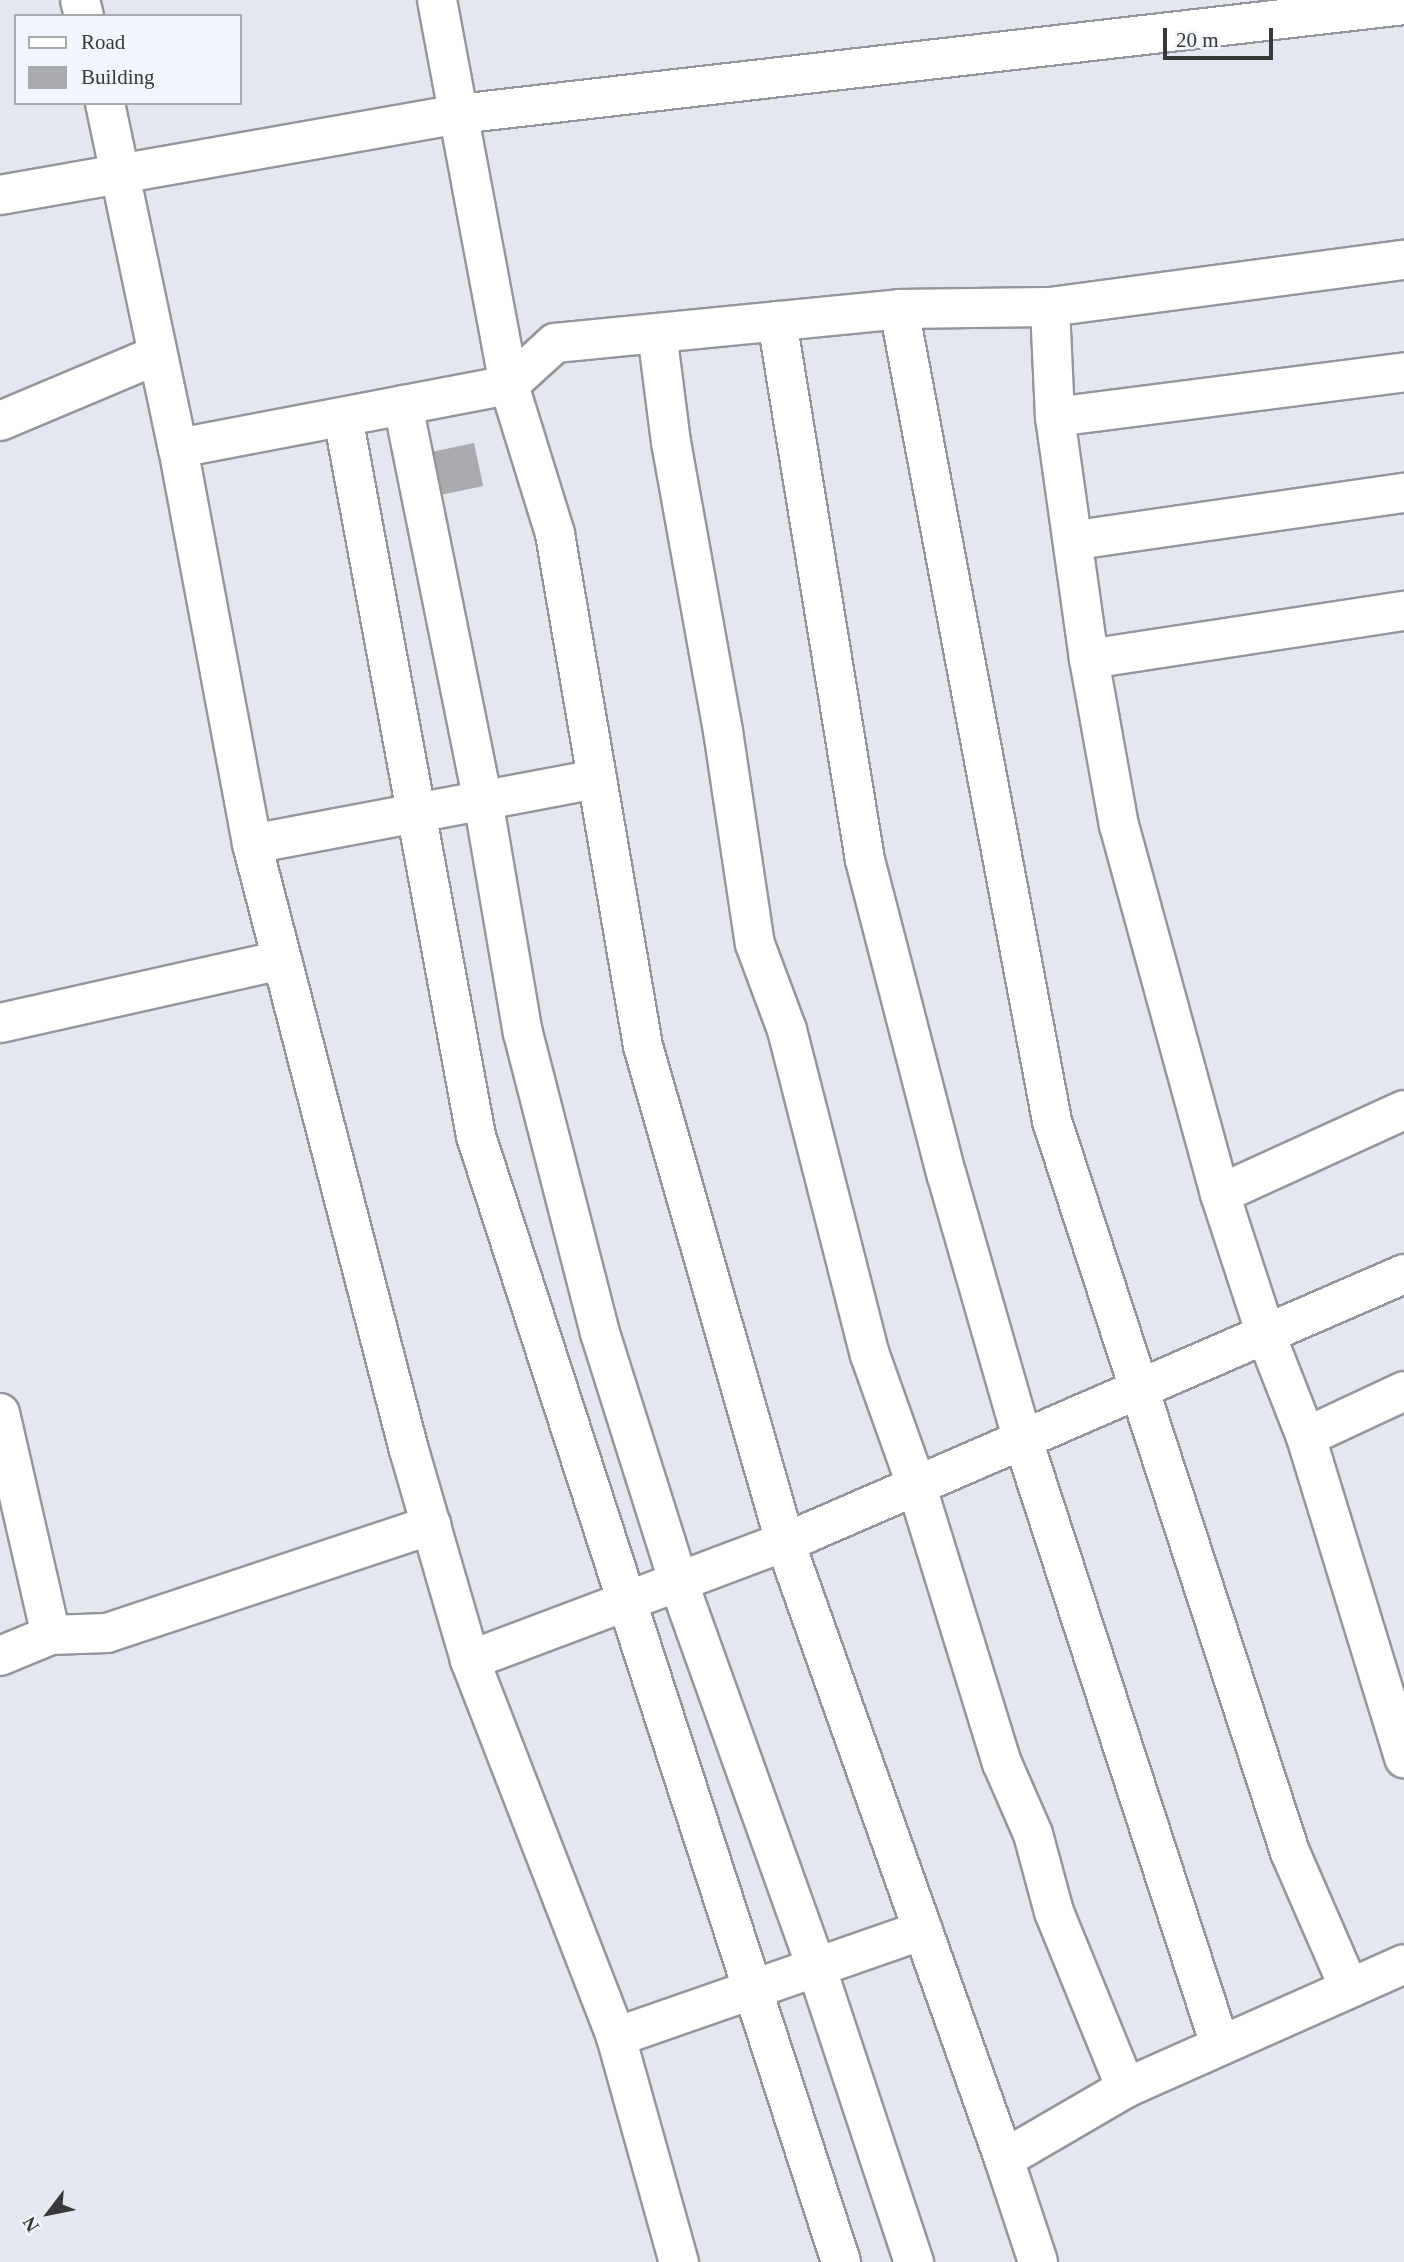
<!DOCTYPE html>
<style>
body{margin:0}
#map{position:relative;width:1404px;height:2262px;overflow:hidden;background:#e5e7ef;font-family:Georgia,serif}
div>[style]{position:absolute}
.building>*{inset:0;background:#aaaab1;transform-origin:0 0}
.roads{filter:drop-shadow(2px 0 #93969c) drop-shadow(-2px 0 #93969c) drop-shadow(0 2px #93969c) drop-shadow(0 -2px #93969c)}
.minor>*{height:38px;margin:-19px;padding:0 19px;transform-origin:19px;border-radius:19px;background:#fff}
span{translate:-50% -50%;white-space:nowrap;text-align:center;line-height:1.15;-webkit-text-stroke:6px #f2f5fc;paint-order:stroke}
.legend{position:absolute;left:14px;top:14px;width:228px;height:91px;box-sizing:border-box;background:#f2f5fc;border:2px solid #a7a9ae;margin:0;padding:9px 12px;list-style:none;font-size:21px;color:#37383a}
.legend li{display:flex;align-items:center;gap:14px;height:35px}
.legend b{width:35px;border:2px solid #a7a9ae}
.north{position:absolute;left:14px;top:2178px;width:70px;height:70px;-webkit-text-stroke:5px #f2f5fc;paint-order:stroke;rotate:238deg;font-size:19px;font-weight:700;line-height:28px;text-align:center;color:#37383a}
.north::after{content:'';display:block;margin:auto;width:24px;height:32px;background:#37383a;clip-path:polygon(50% 0,100% 100%,50% 72%,0 100%)}
.scale{position:absolute;left:1163px;top:28px;width:110px;height:32px;box-sizing:border-box;border:4px solid #37383a;border-top:0;padding-left:9px;font-size:21px;line-height:24px;white-space:nowrap;color:#37383a;-webkit-text-stroke:5px #f2f5fc;paint-order:stroke}
</style>
<div id="map">
<div class="building">
<div style="left:474px;top:443px;width:44px;height:46px;rotate:78deg"></div>
</div>
<div class="roads">
<div class="minor">
<div style="left:80px;top:0;width:16px;rotate:76deg"></div>
<div style="left:437px;top:0;width:392px;rotate:79.4deg"></div>
<div style="left:509px;top:385px;width:156px;rotate:72.8deg"></div>
<div style="left:555px;top:534px;width:520px;rotate:80.25deg"></div>
<div style="left:643px;top:1046px;width:516px;rotate:74.02deg"></div>
<div style="left:785px;top:1542px;width:655px;rotate:70.46deg"></div>
<div style="left:1004px;top:2159px;width:141px;rotate:-30.2deg"></div>
<div style="left:1126px;top:2088px;width:304px;rotate:-24deg"></div>
<div style="left:105px;top:103px;width:353px;rotate:78.1deg"></div>
<div style="left:178px;top:448px;width:403px;rotate:79.4deg"></div>
<div style="left:252px;top:844px;width:626px;rotate:75.48deg"></div>
<div style="left:409px;top:1450px;width:219px;rotate:73.8deg"></div>
<div style="left:470px;top:1660px;width:404px;rotate:68.8deg"></div>
<div style="left:616px;top:2037px;width:234px;rotate:74.4deg"></div>
<div style="left:0;top:195px;width:466px;rotate:-10deg"></div>
<div style="left:459px;top:114px;width:951px;rotate:-6.58deg"></div>
<div style="left:1050px;top:307px;width:110px;rotate:87.4deg"></div>
<div style="left:1055px;top:417px;width:244px;rotate:82deg"></div>
<div style="left:1089px;top:659px;width:169px;rotate:79.8deg"></div>
<div style="left:1119px;top:825px;width:383px;rotate:74.7deg"></div>
<div style="left:1220px;top:1194px;width:148px;rotate:71.9deg"></div>
<div style="left:1266px;top:1335px;width:110px;rotate:68.6deg"></div>
<div style="left:1306px;top:1437px;width:336px;rotate:73deg"></div>
<div style="left:899px;top:309px;width:826px;rotate:79.33deg"></div>
<div style="left:1052px;top:1121px;width:769px;rotate:71.97deg"></div>
<div style="left:1290px;top:1852px;width:148px;rotate:66.5deg"></div>
<div style="left:777px;top:321px;width:546px;rotate:80.73deg"></div>
<div style="left:865px;top:860px;width:326px;rotate:75.5deg"></div>
<div style="left:947px;top:1176px;width:272px;rotate:74deg"></div>
<div style="left:1022px;top:1437px;width:639px;rotate:71.96deg"></div>
<div style="left:657px;top:333px;width:110px;rotate:82.7deg"></div>
<div style="left:671px;top:442px;width:294px;rotate:79.8deg"></div>
<div style="left:723px;top:731px;width:215px;rotate:81.5deg"></div>
<div style="left:755px;top:944px;width:92px;rotate:69.6deg"></div>
<div style="left:787px;top:1030px;width:335px;rotate:75.7deg"></div>
<div style="left:870px;top:1355px;width:137px;rotate:70.4deg"></div>
<div style="left:916px;top:1484px;width:292px;rotate:72.9deg"></div>
<div style="left:1002px;top:1763px;width:77px;rotate:66.4deg"></div>
<div style="left:1033px;top:1834px;width:81px;rotate:74.9deg"></div>
<div style="left:1054px;top:1912px;width:190px;rotate:67.8deg"></div>
<div style="left:403px;top:405px;width:403px;rotate:78.6deg"></div>
<div style="left:483px;top:800px;width:236px;rotate:80.3deg"></div>
<div style="left:523px;top:1033px;width:310px;rotate:75.6deg"></div>
<div style="left:600px;top:1333px;width:260px;rotate:72.5deg"></div>
<div style="left:678px;top:1581px;width:412px;rotate:70.3deg"></div>
<div style="left:817px;top:1969px;width:309px;rotate:71.7deg"></div>
<div style="left:343px;top:417px;width:731px;rotate:79.52deg"></div>
<div style="left:476px;top:1136px;width:1184px;rotate:72.04deg"></div>
<div style="left:1055px;top:417px;width:352px;rotate:-7.3deg"></div>
<div style="left:0;top:421px;width:170px;rotate:-22.8deg"></div>
<div style="left:178px;top:448px;width:337px;rotate:-10.8deg"></div>
<div style="left:509px;top:385px;width:62px;rotate:-42.4deg"></div>
<div style="left:555px;top:343px;width:346px;rotate:-5.6deg"></div>
<div style="left:899px;top:309px;width:151px;rotate:-0.8deg"></div>
<div style="left:1050px;top:307px;width:357px;rotate:-7.6deg"></div>
<div style="left:1076px;top:540px;width:331px;rotate:-8.2deg"></div>
<div style="left:1089px;top:659px;width:319px;rotate:-8.7deg"></div>
<div style="left:252px;top:844px;width:351px;rotate:-10.7deg"></div>
<div style="left:0;top:1023px;width:289px;rotate:-12.6deg"></div>
<div style="left:1220px;top:1194px;width:202px;rotate:-24.5deg"></div>
<div style="left:0;top:1413px;width:228px;rotate:77.1deg"></div>
<div style="left:1306px;top:1437px;width:108px;rotate:-25.1deg"></div>
<div style="left:0;top:1656px;width:55px;rotate:-22.4deg"></div>
<div style="left:51px;top:1635px;width:56px;rotate:-2deg"></div>
<div style="left:107px;top:1633px;width:342px;rotate:-18.4deg"></div>
<div style="left:470px;top:1660px;width:358px;rotate:-20.6deg"></div>
<div style="left:805px;top:1534px;width:653px;rotate:-23.46deg"></div>
<div style="left:616px;top:2037px;width:325px;rotate:-19.2deg"></div>
<div style="left:1004px;top:2159px;width:108px;rotate:71.7deg"></div>
</div>
</div>
<ul class="legend">
<li><b style="height:9px;background:#fff"></b>Road</li>
<li><b style="height:19px;background:#aaaab1"></b>Building</li>
</ul>
<div class="north">N</div>
<div class="scale">20 m</div>
</div>
